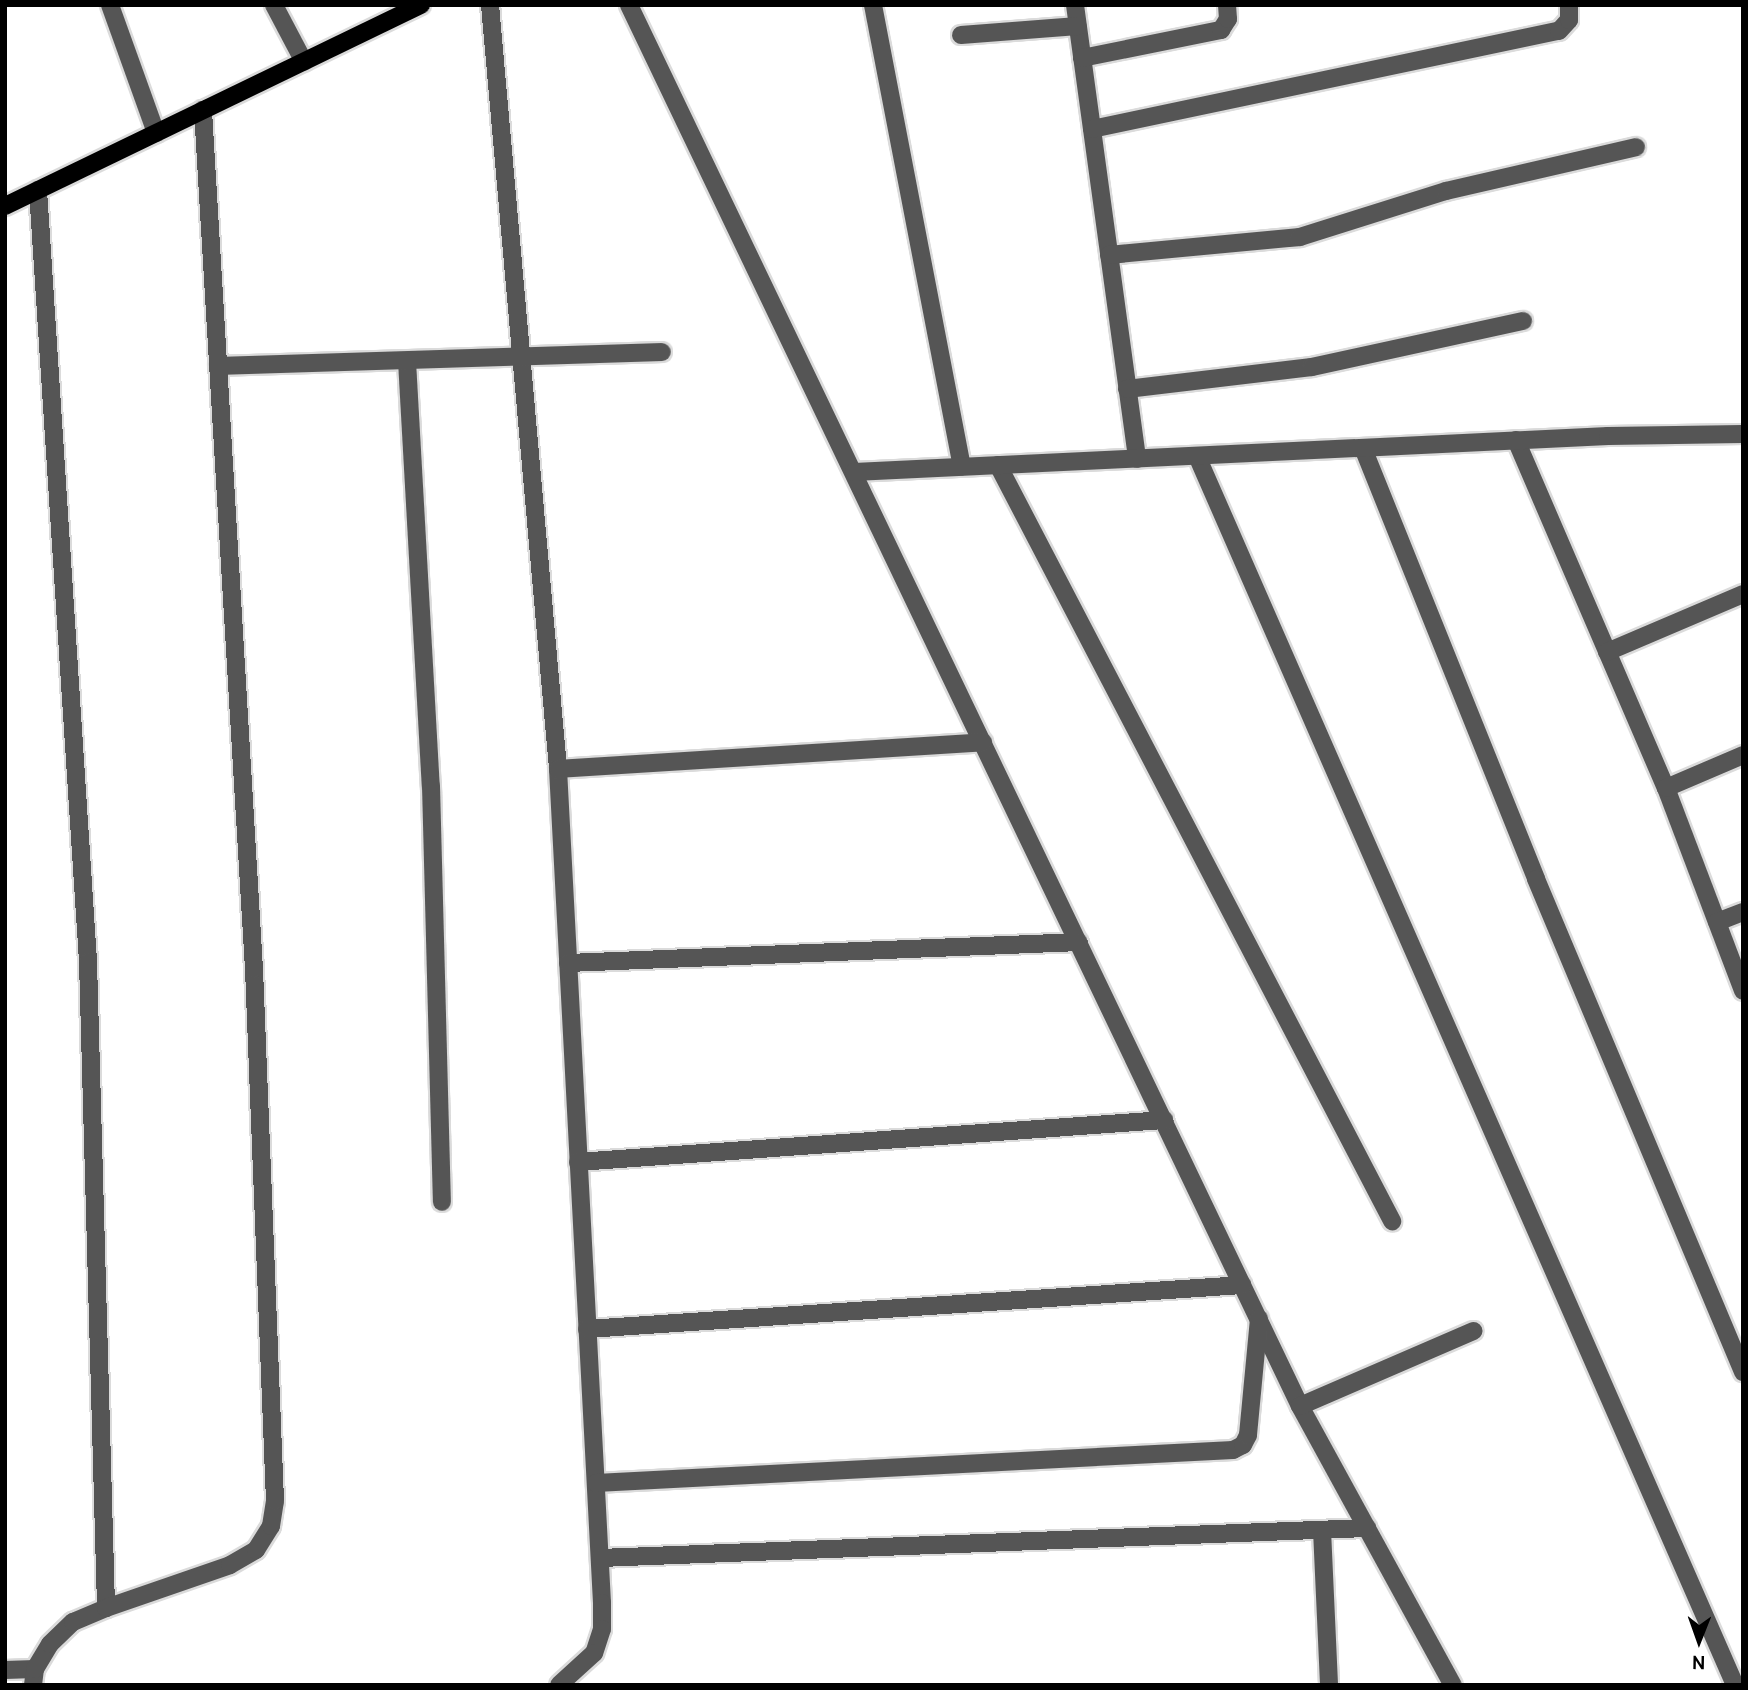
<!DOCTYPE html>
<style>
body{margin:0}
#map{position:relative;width:1748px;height:1690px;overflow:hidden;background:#fff;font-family:Cabin,sans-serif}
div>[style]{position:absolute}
.roads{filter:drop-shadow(2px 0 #dbdbdb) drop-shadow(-2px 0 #dbdbdb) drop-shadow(0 2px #dbdbdb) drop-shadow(0 -2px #dbdbdb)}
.minor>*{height:18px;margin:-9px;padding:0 9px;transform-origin:9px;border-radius:9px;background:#555}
.major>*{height:18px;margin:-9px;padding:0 9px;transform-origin:9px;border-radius:9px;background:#000}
span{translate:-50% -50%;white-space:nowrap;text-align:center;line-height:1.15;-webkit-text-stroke:5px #fff;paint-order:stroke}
.frame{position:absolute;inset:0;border:7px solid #000;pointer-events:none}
.north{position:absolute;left:1664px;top:1606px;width:70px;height:70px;-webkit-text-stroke:5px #fff;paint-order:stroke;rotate:181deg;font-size:19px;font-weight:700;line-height:28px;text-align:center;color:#000}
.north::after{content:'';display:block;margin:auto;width:24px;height:32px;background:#000;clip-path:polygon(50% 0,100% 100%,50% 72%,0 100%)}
</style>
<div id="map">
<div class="roads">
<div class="minor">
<div style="left:110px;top:5px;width:136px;rotate:70.2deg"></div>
<div style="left:274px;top:5px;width:64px;rotate:62.2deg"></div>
<div style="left:490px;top:5px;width:767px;rotate:84.91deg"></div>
<div style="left:558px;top:769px;width:835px;rotate:86.98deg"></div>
<div style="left:602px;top:1603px;width:26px;rotate:90deg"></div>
<div style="left:602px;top:1629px;width:25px;rotate:108deg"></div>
<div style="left:594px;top:1653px;width:47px;rotate:137.6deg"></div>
<div style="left:629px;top:5px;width:1553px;rotate:64.41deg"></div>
<div style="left:1300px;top:1406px;width:318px;rotate:61.3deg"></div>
<div style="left:873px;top:5px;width:470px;rotate:79.1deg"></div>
<div style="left:1075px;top:5px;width:458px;rotate:82.2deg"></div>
<div style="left:961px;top:35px;width:117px;rotate:-4.4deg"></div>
<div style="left:1082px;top:58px;width:142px;rotate:-11.4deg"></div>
<div style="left:1221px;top:30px;width:13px;rotate:-58deg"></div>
<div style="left:1228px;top:19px;width:14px;rotate:-94deg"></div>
<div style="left:1092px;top:129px;width:477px;rotate:-11.9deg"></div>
<div style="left:1559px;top:31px;width:15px;rotate:-48deg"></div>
<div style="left:1569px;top:20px;width:15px;rotate:-90deg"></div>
<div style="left:38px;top:190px;width:774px;rotate:86.29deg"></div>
<div style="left:88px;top:962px;width:646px;rotate:88.4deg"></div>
<div style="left:1109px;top:255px;width:192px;rotate:-5.4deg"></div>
<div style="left:1300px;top:237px;width:153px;rotate:-17.5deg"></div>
<div style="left:1446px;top:191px;width:195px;rotate:-13deg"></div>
<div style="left:407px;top:361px;width:426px;rotate:86.8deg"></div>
<div style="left:431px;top:786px;width:416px;rotate:88.5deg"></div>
<div style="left:218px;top:366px;width:444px;rotate:-1.8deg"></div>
<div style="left:1127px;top:389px;width:186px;rotate:-6.8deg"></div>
<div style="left:1312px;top:367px;width:216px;rotate:-12.3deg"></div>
<div style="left:1516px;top:440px;width:379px;rotate:66.7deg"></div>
<div style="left:1666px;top:788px;width:217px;rotate:69.2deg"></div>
<div style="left:1363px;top:448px;width:464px;rotate:68.1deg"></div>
<div style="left:1536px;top:879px;width:535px;rotate:67.22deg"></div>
<div style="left:1197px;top:456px;width:1342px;rotate:66.36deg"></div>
<div style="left:998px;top:465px;width:853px;rotate:62.47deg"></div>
<div style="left:854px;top:472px;width:755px;rotate:-2.73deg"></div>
<div style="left:1608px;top:436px;width:135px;rotate:-0.8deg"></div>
<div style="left:1607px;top:652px;width:148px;rotate:-23.1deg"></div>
<div style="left:558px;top:769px;width:426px;rotate:-3.6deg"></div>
<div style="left:1666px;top:788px;width:84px;rotate:-23.2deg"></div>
<div style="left:1717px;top:922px;width:28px;rotate:-21deg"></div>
<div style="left:568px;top:963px;width:511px;rotate:-2.35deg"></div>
<div style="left:578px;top:1162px;width:588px;rotate:-4.1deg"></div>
<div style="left:587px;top:1329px;width:657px;rotate:-3.84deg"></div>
<div style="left:1300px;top:1406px;width:189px;rotate:-23.4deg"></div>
<div style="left:596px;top:1483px;width:638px;rotate:-2.97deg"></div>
<div style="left:1233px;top:1450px;width:11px;rotate:-27deg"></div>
<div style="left:1243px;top:1445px;width:11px;rotate:-63deg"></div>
<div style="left:1248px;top:1435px;width:117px;rotate:-84.6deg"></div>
<div style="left:1322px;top:1530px;width:155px;rotate:87.4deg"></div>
<div style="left:600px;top:1558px;width:768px;rotate:-2.24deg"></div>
<div style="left:5px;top:1670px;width:30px;rotate:-2deg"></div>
<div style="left:33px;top:1685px;width:16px;rotate:-83deg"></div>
<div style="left:35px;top:1669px;width:29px;rotate:-59deg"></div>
<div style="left:50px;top:1644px;width:32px;rotate:-44deg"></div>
<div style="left:73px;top:1622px;width:36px;rotate:-23deg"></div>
<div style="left:106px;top:1608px;width:131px;rotate:-19.1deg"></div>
<div style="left:230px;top:1565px;width:30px;rotate:-30deg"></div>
<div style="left:256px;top:1550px;width:28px;rotate:-58deg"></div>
<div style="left:271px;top:1526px;width:25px;rotate:-81deg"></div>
<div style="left:275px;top:1501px;width:532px;rotate:-92.26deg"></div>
<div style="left:254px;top:969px;width:861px;rotate:-93.4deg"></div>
</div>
<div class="major">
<div style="left:5px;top:206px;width:462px;rotate:-25.8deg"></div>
</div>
</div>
<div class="frame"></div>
<div class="north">N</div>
</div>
